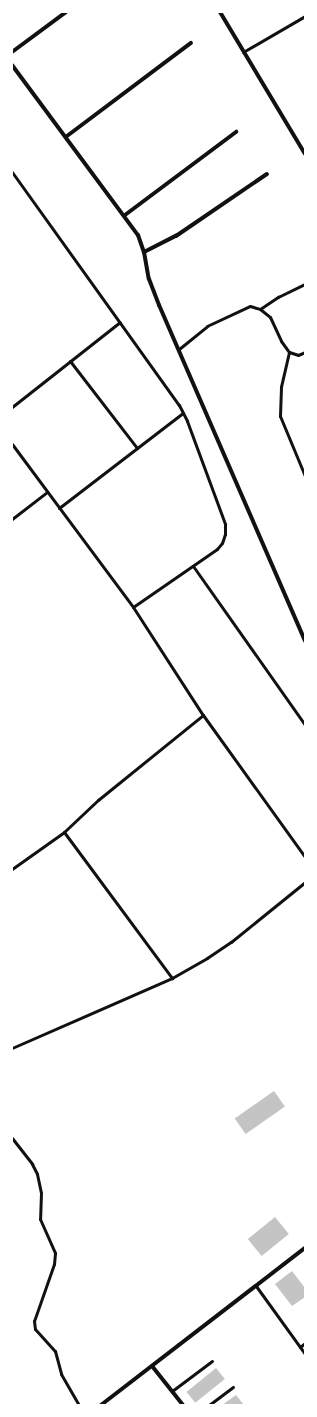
<!DOCTYPE html>
<style>
body{margin:0}
#map{position:relative;width:317px;height:1417px;overflow:hidden;background:#fff;font-family:"PT Sans",sans-serif}
div>[style]{position:absolute}
.building>*{inset:0;background:#c4c4c4;transform-origin:0 0}
.service>*{height:3px;margin:-1.5px;padding:0 1.5px;transform-origin:1.5px;border-radius:1.5px;background:#111}
.minor>*{height:4px;margin:-2px;padding:0 2px;transform-origin:2px;border-radius:2px;background:#111}
span{translate:-50% -50%;white-space:nowrap;text-align:center;line-height:1.15;-webkit-text-stroke:3.5px #fff;paint-order:stroke}
.frame{position:absolute;inset:0;border:13px solid #fff;pointer-events:none}
</style>
<div id="map">
<div class="building">
<div style="left:274px;top:1091px;width:19px;height:48px;rotate:55deg"></div>
<div style="left:275px;top:1217px;width:22px;height:35px;rotate:51deg"></div>
<div style="clip-path:polygon(292px 1271px,305px 1288px,305px 1297px,292px 1306px,275px 1284px)"></div>
<div style="left:216px;top:1368px;width:14px;height:38px;rotate:51deg"></div>
<div style="clip-path:polygon(236px 1395px,244px 1405px,222px 1405px)"></div>
</div>
<div class="service">
<div style="left:243px;top:52px;width:72px;rotate:-30.1deg"></div>
<div style="left:12px;top:172px;width:287px;rotate:54.4deg"></div>
<div style="left:179px;top:405px;width:18px;rotate:63deg"></div>
<div style="left:187px;top:421px;width:110px;rotate:69.7deg"></div>
<div style="left:225px;top:524px;width:10px;rotate:90deg"></div>
<div style="left:225px;top:534px;width:9px;rotate:108deg"></div>
<div style="left:222px;top:543px;width:8px;rotate:130deg"></div>
<div style="left:217px;top:549px;width:102px;rotate:145.4deg"></div>
<div style="left:260px;top:309px;width:22px;rotate:-34deg"></div>
<div style="left:278px;top:297px;width:30px;rotate:-26deg"></div>
<div style="left:179px;top:349px;width:36px;rotate:-39deg"></div>
<div style="left:207px;top:326px;width:47px;rotate:-24.9deg"></div>
<div style="left:250px;top:306px;width:10px;rotate:17deg"></div>
<div style="left:260px;top:309px;width:13px;rotate:39deg"></div>
<div style="left:270px;top:317px;width:26px;rotate:65deg"></div>
<div style="left:281px;top:341px;width:14px;rotate:54deg"></div>
<div style="left:289px;top:352px;width:9px;rotate:18deg"></div>
<div style="left:298px;top:355px;width:8px;rotate:-23deg"></div>
<div style="left:289px;top:352px;width:36px;rotate:103deg"></div>
<div style="left:281px;top:387px;width:29px;rotate:92deg"></div>
<div style="left:280px;top:416px;width:65px;rotate:67.4deg"></div>
<div style="left:70px;top:361px;width:110px;rotate:52.4deg"></div>
<div style="left:12px;top:407px;width:137px;rotate:-38.2deg"></div>
<div style="left:12px;top:444px;width:203px;rotate:53.4deg"></div>
<div style="left:133px;top:607px;width:129px;rotate:57.1deg"></div>
<div style="left:203px;top:715px;width:175px;rotate:54.3deg"></div>
<div style="left:59px;top:508px;width:156px;rotate:-37.5deg"></div>
<div style="left:12px;top:519px;width:44px;rotate:-37.6deg"></div>
<div style="left:193px;top:566px;width:194px;rotate:54.8deg"></div>
<div style="left:64px;top:832px;width:182px;rotate:53.5deg"></div>
<div style="left:172px;top:978px;width:40px;rotate:-29.7deg"></div>
<div style="left:207px;top:958px;width:29px;rotate:-34deg"></div>
<div style="left:231px;top:942px;width:95px;rotate:-39deg"></div>
<div style="left:12px;top:869px;width:64px;rotate:-35.4deg"></div>
<div style="left:64px;top:832px;width:47px;rotate:-43.3deg"></div>
<div style="left:98px;top:800px;width:135px;rotate:-39deg"></div>
<div style="left:12px;top:1048px;width:175px;rotate:-23.6deg"></div>
<div style="left:12px;top:1138px;width:33px;rotate:52deg"></div>
<div style="left:32px;top:1164px;width:11px;rotate:63deg"></div>
<div style="left:37px;top:1174px;width:19px;rotate:78deg"></div>
<div style="left:41px;top:1193px;width:26px;rotate:92deg"></div>
<div style="left:40px;top:1219px;width:37px;rotate:66deg"></div>
<div style="left:55px;top:1253px;width:11px;rotate:95deg"></div>
<div style="left:54px;top:1264px;width:60px;rotate:109.3deg"></div>
<div style="left:34px;top:1321px;width:8px;rotate:83deg"></div>
<div style="left:35px;top:1329px;width:30px;rotate:48deg"></div>
<div style="left:55px;top:1351px;width:24px;rotate:75deg"></div>
<div style="left:61px;top:1374px;width:36px;rotate:60deg"></div>
<div style="left:256px;top:1286px;width:84px;rotate:54.2deg"></div>
<div style="left:300px;top:1347px;width:6px;rotate:-39deg"></div>
<div style="left:172px;top:1391px;width:50px;rotate:-36.9deg"></div>
<div style="left:209px;top:1405px;width:30px;rotate:-37deg"></div>
</div>
<div class="minor">
<div style="left:220px;top:12px;width:165px;rotate:59.1deg"></div>
<div style="left:12px;top:52px;width:67px;rotate:-36.5deg"></div>
<div style="left:12px;top:65px;width:212px;rotate:53.5deg"></div>
<div style="left:138px;top:235px;width:18px;rotate:71deg"></div>
<div style="left:144px;top:252px;width:27px;rotate:80deg"></div>
<div style="left:149px;top:279px;width:28px;rotate:69deg"></div>
<div style="left:159px;top:305px;width:366px;rotate:66.5deg"></div>
<div style="left:67px;top:136px;width:155px;rotate:-36.9deg"></div>
<div style="left:125px;top:215px;width:139px;rotate:-36.8deg"></div>
<div style="left:144px;top:252px;width:36px;rotate:-27deg"></div>
<div style="left:176px;top:236px;width:110px;rotate:-34.3deg"></div>
<div style="left:152px;top:1366px;width:50px;rotate:51.5deg"></div>
<div style="left:101px;top:1405px;width:257px;rotate:-37.6deg"></div>
</div>
<div class="frame"></div>
</div>
